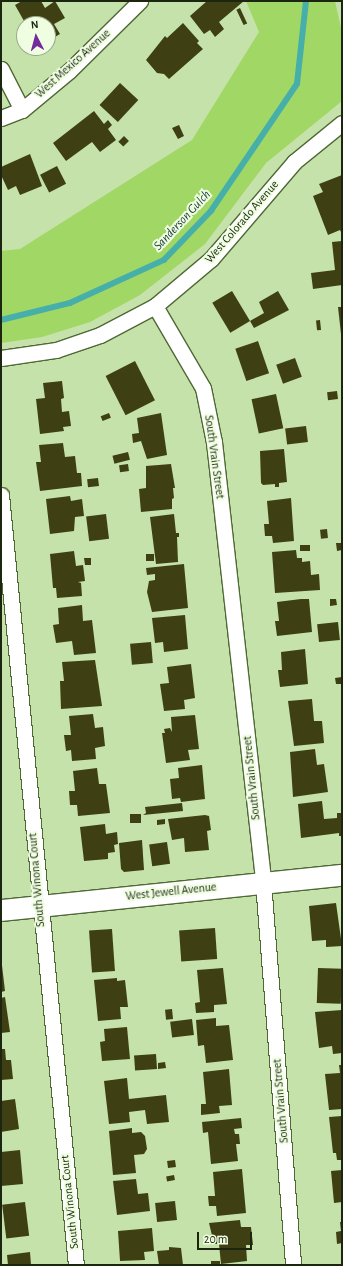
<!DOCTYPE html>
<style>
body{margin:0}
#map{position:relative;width:343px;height:1266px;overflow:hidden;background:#c5e2aa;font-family:"Alegreya Sans",sans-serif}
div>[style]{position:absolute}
.green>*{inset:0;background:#a1d764}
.stream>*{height:5.5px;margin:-2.75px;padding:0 2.75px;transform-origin:2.75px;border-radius:2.75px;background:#46afa9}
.building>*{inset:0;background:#3e3f12;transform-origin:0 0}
.roads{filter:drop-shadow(1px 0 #4f6835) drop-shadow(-1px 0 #4f6835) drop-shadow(0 1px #4f6835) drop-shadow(0 -1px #4f6835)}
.street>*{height:15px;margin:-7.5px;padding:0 7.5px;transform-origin:7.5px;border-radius:7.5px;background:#fff}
.secondary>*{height:21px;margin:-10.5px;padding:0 10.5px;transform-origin:10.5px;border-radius:10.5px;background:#fff}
span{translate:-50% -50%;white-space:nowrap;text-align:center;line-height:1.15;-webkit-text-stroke:4px #effee1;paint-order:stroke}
.street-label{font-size:12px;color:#1b2510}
.water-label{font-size:13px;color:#1a3a38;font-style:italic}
.frame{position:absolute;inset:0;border:2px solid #1b2510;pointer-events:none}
.north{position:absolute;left:16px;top:16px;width:40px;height:40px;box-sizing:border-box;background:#effee1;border:1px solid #9aa78d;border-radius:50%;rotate:354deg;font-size:11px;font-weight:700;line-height:16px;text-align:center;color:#1b2510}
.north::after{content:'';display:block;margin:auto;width:14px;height:18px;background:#742b9e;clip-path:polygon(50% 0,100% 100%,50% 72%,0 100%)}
.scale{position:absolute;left:197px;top:1232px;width:55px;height:18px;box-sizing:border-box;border:2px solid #1b2510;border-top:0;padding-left:5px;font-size:12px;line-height:14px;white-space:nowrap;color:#1b2510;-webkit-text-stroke:3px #effee1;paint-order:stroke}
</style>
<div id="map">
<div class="green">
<div style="clip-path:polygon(246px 1px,335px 1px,342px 32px,342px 101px,266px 163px,205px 244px,140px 295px,90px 322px,42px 337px,1px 343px,1px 251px,20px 249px,192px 140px,259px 32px)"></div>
</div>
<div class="stream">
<div style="left:1px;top:320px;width:71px;rotate:-13.8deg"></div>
<div style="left:70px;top:303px;width:103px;rotate:-24.6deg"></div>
<div style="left:164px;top:260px;width:68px;rotate:-46.2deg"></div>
<div style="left:211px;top:211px;width:153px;rotate:-55.9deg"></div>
<div style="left:297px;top:84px;width:83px;rotate:-83.8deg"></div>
</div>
<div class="building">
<div style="clip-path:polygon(22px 1px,41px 1px,45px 8px,55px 1px,65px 18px,54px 24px,60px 34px,48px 41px,48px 24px,29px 24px,26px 19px,24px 21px,15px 5px)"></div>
<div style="clip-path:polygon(207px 1px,244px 1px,219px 22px,224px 29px,215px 37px,210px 30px,204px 34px,190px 16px)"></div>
<div style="left:240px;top:8px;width:17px;height:4px;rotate:65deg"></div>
<div style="clip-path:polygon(183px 23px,199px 41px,197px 43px,203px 49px,169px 79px,164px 74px,157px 73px,146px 60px,165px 36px,167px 38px)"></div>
<div style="left:120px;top:83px;width:25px;height:30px;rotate:43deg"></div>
<div style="clip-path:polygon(94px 111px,104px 124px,108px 120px,112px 125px,108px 129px,116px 140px,100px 152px,92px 142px,66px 161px,53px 143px)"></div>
<div style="clip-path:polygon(179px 125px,184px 136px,178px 139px,172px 128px)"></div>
<div style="left:124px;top:136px;width:7px;height:8px;rotate:45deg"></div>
<div style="clip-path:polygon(30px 154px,42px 186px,20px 195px,16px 186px,8px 190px,1px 175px,1px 167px)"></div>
<div style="left:57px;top:166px;width:20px;height:19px;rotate:63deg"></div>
<div style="clip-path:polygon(342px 175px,342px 234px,340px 230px,328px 235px,313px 196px,323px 192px,319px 184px)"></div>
<div style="clip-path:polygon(342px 241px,342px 285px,313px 289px,311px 273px,335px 270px,332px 242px)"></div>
<div style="left:232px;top:291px;width:35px;height:23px;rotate:59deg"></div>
<div style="clip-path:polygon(278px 291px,289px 310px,254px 328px,250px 321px,264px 313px,259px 302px)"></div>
<div style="clip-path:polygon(338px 307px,342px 307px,342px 334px,341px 334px)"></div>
<div style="left:320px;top:320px;width:10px;height:4px;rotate:84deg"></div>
<div style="left:258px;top:341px;width:34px;height:24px;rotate:71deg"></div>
<div style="left:295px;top:358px;width:20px;height:20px;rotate:70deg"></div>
<div style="left:135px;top:361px;width:44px;height:33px;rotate:63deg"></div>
<div style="clip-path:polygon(62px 381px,64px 398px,61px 399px,62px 412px,69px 411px,71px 426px,63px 427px,64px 431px,40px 434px,36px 399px,45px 398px,43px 383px)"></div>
<div style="left:337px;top:391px;width:8px;height:10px;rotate:83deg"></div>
<div style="left:276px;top:394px;width:35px;height:25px;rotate:78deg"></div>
<div style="left:109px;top:413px;width:5px;height:9px;rotate:68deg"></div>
<div style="clip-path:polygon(161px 413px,167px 455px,147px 459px,141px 441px,133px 443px,132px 434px,139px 433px,137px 418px)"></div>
<div style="left:306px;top:426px;width:16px;height:21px;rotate:83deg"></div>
<div style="clip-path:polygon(63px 443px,65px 457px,75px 456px,77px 473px,81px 473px,82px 486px,40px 491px,36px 462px,41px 462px,39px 445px)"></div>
<div style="clip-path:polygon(284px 449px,287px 482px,279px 483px,279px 487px,275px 487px,275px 484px,263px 485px,261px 483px,260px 451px)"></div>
<div style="left:128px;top:452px;width:8px;height:16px;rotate:76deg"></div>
<div style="left:128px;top:464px;width:7px;height:9px;rotate:82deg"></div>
<div style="clip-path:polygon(171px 464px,175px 488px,173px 488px,174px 498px,172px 499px,172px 509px,141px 512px,139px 489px,146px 488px,146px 466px)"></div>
<div style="left:98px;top:478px;width:8px;height:11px;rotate:83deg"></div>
<div style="clip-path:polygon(70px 496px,71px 501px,82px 499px,84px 516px,75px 517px,74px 531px,50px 534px,46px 499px)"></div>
<div style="clip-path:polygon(291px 498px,294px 541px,273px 543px,272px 536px,265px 536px,264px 524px,269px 524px,267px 501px)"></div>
<div style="left:106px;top:514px;width:25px;height:20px;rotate:83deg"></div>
<div style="clip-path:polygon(174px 514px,176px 533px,179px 533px,179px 537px,177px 537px,178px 562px,156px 564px,150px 517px)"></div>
<div style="left:327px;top:529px;width:9px;height:7px;rotate:84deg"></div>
<div style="clip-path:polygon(336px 543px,342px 543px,342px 550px,337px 551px)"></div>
<div style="left:310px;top:545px;width:6px;height:10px;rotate:90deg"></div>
<div style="clip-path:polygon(296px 550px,297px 558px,302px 558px,302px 562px,310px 561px,311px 575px,319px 574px,320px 590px,275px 593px,272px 552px)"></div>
<div style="clip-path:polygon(74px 551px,76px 566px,83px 565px,85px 581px,78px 582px,81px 583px,82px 596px,57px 598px,56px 588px,53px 588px,50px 554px)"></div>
<div style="left:146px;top:554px;width:8px;height:7px"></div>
<div style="clip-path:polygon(84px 558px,91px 558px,91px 565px,85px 565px)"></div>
<div style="clip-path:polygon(184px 564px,188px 608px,152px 612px,147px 592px,149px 581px,155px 580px,155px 574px,147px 575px,146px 568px)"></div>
<div style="clip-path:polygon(301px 599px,309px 599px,312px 632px,277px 636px,275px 621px,279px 621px,277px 602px)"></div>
<div style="clip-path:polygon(330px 599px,336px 599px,337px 605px,330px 606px)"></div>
<div style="clip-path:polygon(82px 605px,83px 621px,92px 620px,96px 653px,74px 655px,72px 641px,56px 643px,53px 625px,59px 624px,58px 608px)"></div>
<div style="clip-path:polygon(185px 615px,188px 649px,164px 652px,163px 642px,155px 643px,152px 618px)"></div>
<div style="left:338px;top:622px;width:18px;height:21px;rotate:84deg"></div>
<div style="left:151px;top:642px;width:21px;height:21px;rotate:85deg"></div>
<div style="clip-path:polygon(305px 649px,308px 684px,280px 687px,278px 670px,282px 670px,281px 652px)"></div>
<div style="clip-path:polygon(95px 660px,102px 706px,61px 709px,60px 681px,64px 681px,62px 662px)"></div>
<div style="clip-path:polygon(191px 664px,195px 698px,184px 700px,185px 709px,164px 711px,160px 684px,169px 683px,167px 667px)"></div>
<div style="clip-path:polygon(342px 677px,342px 684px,336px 684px,335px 678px)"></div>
<div style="clip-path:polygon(312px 699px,314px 721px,322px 721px,324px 743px,294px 746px,288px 701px)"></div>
<div style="clip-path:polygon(93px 714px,95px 728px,103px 727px,105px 746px,95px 748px,96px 759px,72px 761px,71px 750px,66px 751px,64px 735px,71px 735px,69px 716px)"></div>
<div style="clip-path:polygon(195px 715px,199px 749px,188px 750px,190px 760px,166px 763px,162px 733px,165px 733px,164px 729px,170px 728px,172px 732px,171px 717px)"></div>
<div style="clip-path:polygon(315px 749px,317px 765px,324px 764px,328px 792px,293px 797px,290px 752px)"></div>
<div style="clip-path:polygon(202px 765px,205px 799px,181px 802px,180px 798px,172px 799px,170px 779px,179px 778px,178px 768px)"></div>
<div style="clip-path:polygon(97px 768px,99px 784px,106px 784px,110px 813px,78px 816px,77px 805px,70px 805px,69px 791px,75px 791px,73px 771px)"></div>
<div style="clip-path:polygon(322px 801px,324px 819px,337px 818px,337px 813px,342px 813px,342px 836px,339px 836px,339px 833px,301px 838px,298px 804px)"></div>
<div style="clip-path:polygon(182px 803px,183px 811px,143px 815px,146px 813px,145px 807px)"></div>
<div style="left:141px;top:814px;width:9px;height:11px;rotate:90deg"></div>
<div style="clip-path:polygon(205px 815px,209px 816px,211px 830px,207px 831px,209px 850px,185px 852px,184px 838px,172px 840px,168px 819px)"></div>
<div style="clip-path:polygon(165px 819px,165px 824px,157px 825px,157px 820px)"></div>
<div style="clip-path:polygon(105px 824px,106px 834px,117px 832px,118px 844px,114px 845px,115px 852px,108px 853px,108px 859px,84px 861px,80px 827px)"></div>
<div style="clip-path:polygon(142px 840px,144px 870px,124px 872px,121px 869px,119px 843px)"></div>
<div style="left:167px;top:842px;width:22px;height:18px;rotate:82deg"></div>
<div style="clip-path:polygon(336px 903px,342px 946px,326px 947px,326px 940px,312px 941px,309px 906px)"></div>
<div style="left:215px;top:928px;width:31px;height:36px;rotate:86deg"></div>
<div style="left:112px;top:929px;width:42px;height:23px;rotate:86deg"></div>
<div style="clip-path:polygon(1px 957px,5px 991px,1px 992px)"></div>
<div style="clip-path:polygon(223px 968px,227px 1004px,214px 1005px,214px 1012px,196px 1013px,195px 1003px,200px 1002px,197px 970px)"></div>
<div style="left:318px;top:968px;width:24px;height:35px;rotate:2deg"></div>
<div style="clip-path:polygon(117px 978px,117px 981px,125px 980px,128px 1007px,120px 1007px,121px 1019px,98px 1021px,94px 980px)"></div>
<div style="clip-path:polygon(5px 997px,10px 1032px,1px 1033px,1px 998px)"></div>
<div style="left:172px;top:1009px;width:10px;height:7px;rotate:84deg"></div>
<div style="clip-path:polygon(342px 1010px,342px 1053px,333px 1054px,332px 1046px,319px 1048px,315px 1012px)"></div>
<div style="clip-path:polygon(216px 1018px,216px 1026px,229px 1025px,233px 1060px,206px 1063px,204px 1045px,198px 1046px,196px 1020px)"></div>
<div style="left:192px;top:1019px;width:16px;height:22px;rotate:83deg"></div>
<div style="clip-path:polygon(127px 1027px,130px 1059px,102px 1061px,100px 1042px,105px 1041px,104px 1029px)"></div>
<div style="clip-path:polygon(1px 1049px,5px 1049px,6px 1060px,11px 1060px,13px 1079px,1px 1080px)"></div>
<div style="left:156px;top:1054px;width:15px;height:22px;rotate:86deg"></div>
<div style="clip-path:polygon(165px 1062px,166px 1068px,158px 1069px,158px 1063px)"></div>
<div style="clip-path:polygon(339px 1065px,342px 1065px,342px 1109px,329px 1110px,325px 1074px,340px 1073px)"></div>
<div style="clip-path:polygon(229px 1069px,232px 1105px,219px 1106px,220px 1113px,201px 1115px,201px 1104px,206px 1104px,203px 1072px)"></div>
<div style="clip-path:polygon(127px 1078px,129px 1099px,166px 1095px,169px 1122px,147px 1124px,145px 1110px,129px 1112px,130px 1122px,109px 1124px,104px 1081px)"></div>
<div style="clip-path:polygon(15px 1099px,19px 1129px,1px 1132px,1px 1101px)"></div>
<div style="clip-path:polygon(342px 1116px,342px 1160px,337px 1160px,336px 1153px,333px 1153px,329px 1117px)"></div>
<div style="clip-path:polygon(241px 1118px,242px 1128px,234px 1129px,235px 1134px,239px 1134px,240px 1144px,236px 1144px,238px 1161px,211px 1164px,208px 1132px,203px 1133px,202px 1122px)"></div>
<div style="clip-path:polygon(132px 1128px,132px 1133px,141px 1132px,145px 1136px,147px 1149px,144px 1154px,134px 1155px,136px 1173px,113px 1175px,109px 1131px)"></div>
<div style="clip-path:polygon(20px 1150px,23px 1184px,1px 1186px,1px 1152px)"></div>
<div style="left:175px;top:1160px;width:7px;height:8px;rotate:82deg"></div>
<div style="clip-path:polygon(242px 1169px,246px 1213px,217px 1216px,216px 1206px,209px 1206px,208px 1196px,215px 1196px,213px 1172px)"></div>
<div style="clip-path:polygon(342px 1170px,342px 1202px,334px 1203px,331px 1171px)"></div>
<div style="left:174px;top:1175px;width:5px;height:8px;rotate:79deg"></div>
<div style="clip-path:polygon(136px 1179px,138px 1194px,148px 1193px,150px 1211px,117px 1215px,113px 1181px)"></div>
<div style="left:175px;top:1201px;width:19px;height:20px;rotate:84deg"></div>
<div style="left:25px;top:1202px;width:34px;height:23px;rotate:83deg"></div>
<div style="clip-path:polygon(240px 1220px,241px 1227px,251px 1227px,253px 1245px,246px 1245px,247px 1261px,221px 1264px,219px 1244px,214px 1244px,209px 1223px)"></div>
<div style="clip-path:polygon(340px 1222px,342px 1222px,342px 1243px,337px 1244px,336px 1232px,341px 1231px)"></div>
<div style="clip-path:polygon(152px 1228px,154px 1251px,144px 1252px,145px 1260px,120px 1261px,118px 1231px)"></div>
<div style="clip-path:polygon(169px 1247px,181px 1248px,183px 1265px,159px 1265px,157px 1251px,169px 1250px)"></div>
<div style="clip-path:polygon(30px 1252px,31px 1265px,8px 1265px,7px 1255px)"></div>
<div style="left:211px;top:1261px;width:9px;height:4px"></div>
</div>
<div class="roads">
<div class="street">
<div style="left:1px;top:69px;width:46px;rotate:62.9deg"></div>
<div style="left:1px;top:118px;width:22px;rotate:-21deg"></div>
<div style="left:22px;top:110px;width:61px;rotate:-39.7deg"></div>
<div style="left:69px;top:71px;width:100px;rotate:-44.6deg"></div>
<div style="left:155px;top:306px;width:95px;rotate:59.7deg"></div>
<div style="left:203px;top:388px;width:55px;rotate:78.5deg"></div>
<div style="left:214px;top:442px;width:443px;rotate:83.6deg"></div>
<div style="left:263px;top:882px;width:384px;rotate:85.5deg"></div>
<div style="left:1px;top:358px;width:56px;rotate:-8.3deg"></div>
<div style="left:56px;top:350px;width:46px;rotate:-18.8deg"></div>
<div style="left:100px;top:335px;width:62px;rotate:-27.8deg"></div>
<div style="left:155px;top:306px;width:73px;rotate:-40deg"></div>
<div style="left:211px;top:259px;width:128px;rotate:-49.4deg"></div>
<div style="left:294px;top:162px;width:62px;rotate:-39.1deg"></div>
<div style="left:1px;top:495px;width:774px;rotate:84.44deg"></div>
</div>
<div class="secondary">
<div style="left:1px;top:910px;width:343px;rotate:-5.9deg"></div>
</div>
</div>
<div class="street-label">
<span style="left:73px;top:64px;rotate:-42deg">West Mexico Avenue</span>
<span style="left:242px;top:222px;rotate:-49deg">West Colorado Avenue</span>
<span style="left:214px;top:457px;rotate:82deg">South Vrain Street</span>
<span style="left:252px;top:778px;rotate:-96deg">South Vrain Street</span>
<span style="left:37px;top:880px;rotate:-95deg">South Winona Court</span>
<span style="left:171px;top:892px;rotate:-6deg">West Jewell Avenue</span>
<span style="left:281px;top:1101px;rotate:-95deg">South Vrain Street</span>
<span style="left:70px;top:1202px;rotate:-96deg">South Winona Court</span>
</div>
<div class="water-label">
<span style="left:183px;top:221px;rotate:-47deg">Sanderson Gulch</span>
</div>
<div class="frame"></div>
<div class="north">N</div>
<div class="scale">20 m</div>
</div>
